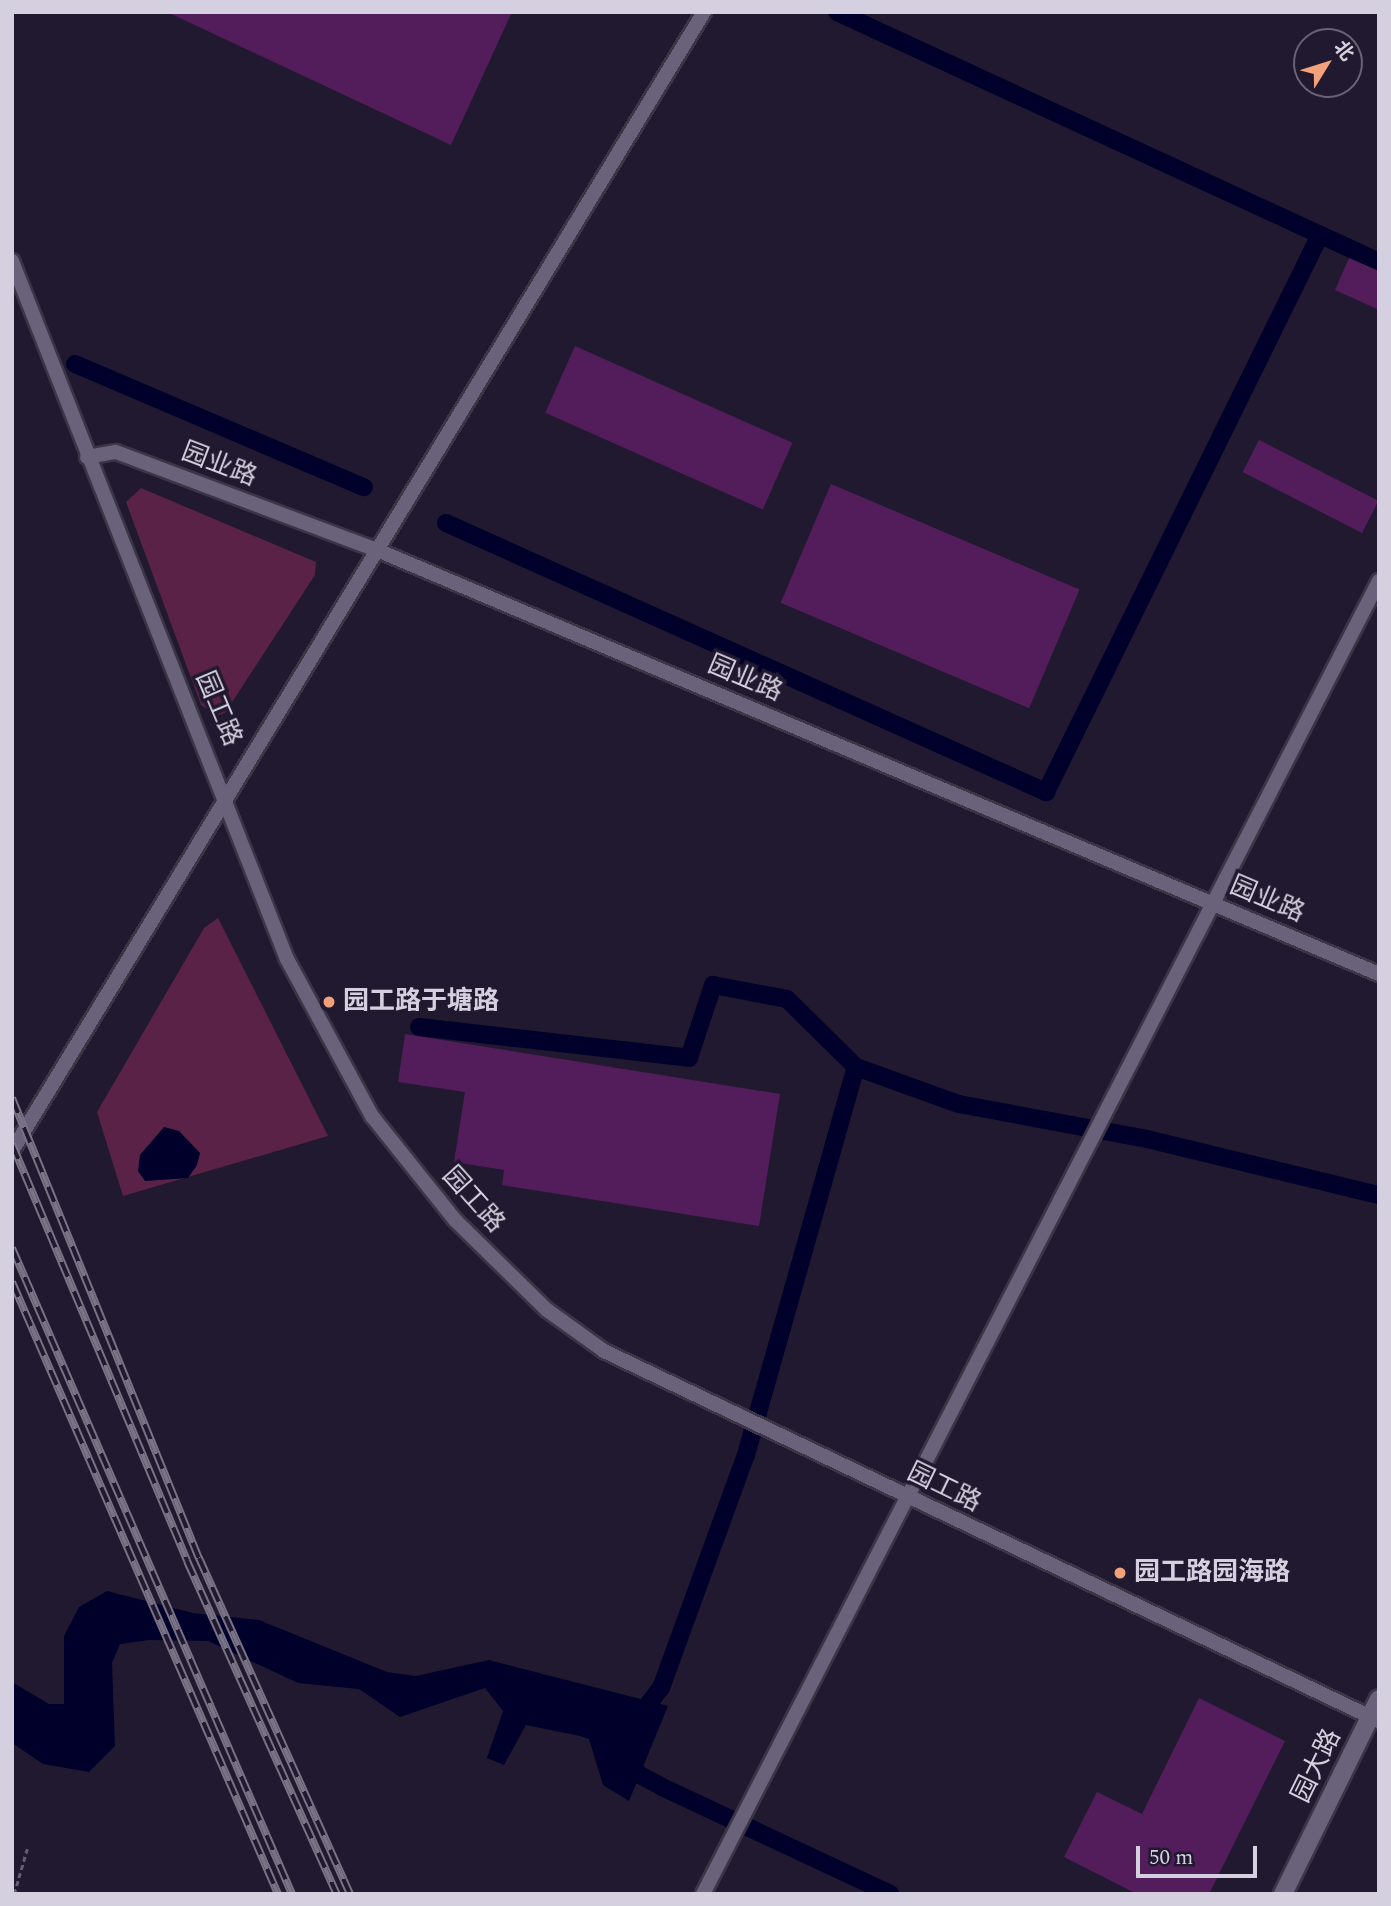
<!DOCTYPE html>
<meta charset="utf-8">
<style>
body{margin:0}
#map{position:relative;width:1391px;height:1906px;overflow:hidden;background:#21192f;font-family:Spectral,"Noto Sans SC",serif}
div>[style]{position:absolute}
.green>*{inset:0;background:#592246}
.water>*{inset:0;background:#00002a}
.canal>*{height:18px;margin:-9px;padding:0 9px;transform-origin:9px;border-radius:9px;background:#00002a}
.building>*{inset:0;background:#531d5c;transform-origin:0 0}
.path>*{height:2.5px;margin-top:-1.25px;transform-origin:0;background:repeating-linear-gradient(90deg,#655e71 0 5px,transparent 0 8.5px)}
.roads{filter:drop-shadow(2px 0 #3b3546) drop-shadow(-2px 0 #3b3546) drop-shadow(0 2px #3b3546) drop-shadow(0 -2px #3b3546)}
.minor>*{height:14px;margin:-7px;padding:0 7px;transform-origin:7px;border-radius:7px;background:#6a617b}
.tertiary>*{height:18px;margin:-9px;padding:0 9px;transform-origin:9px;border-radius:9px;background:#6a617b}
.rail>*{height:8px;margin-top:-4px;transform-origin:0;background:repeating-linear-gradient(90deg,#21192f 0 16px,#797385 0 32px);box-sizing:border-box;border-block:2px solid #797385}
.dots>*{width:19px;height:19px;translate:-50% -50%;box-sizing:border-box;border:4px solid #21192f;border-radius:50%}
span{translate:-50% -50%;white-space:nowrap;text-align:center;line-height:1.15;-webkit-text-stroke:7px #21192f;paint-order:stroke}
.street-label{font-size:26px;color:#d5d0df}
.poi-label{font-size:26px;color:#d5d0df;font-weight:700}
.left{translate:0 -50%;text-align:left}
.frame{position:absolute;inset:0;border:14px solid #d5d0df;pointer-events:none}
.north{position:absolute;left:1293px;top:28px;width:70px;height:70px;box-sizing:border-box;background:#21192f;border:2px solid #696275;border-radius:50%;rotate:52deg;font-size:19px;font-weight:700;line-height:28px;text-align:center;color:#d5d0df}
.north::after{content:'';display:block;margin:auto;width:24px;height:32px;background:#f1a27b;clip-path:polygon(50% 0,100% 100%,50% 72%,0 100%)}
.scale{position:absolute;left:1136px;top:1846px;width:121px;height:32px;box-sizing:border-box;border:4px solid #d5d0df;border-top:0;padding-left:9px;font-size:21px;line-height:24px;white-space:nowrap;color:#d5d0df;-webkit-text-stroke:5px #21192f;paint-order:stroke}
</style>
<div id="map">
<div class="green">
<div style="clip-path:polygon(141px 488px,316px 562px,315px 575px,225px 713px,217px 716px,201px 705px,126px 502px)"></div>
<div style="clip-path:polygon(218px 918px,328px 1136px,123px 1196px,97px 1112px,204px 928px)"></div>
</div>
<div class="water">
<div style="clip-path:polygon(164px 1127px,179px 1131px,200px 1153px,197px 1165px,188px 1178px,145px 1181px,138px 1171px,140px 1155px)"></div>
<div style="clip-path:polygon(107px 1591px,193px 1613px,259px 1620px,387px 1672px,416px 1676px,489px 1660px,668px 1706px,629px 1801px,603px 1785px,589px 1739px,580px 1736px,526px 1725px,504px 1765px,487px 1758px,503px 1711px,485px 1688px,400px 1717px,359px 1689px,298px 1683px,208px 1641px,149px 1640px,120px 1644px,112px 1663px,115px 1746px,89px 1772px,43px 1764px,12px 1743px,12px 1682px,49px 1704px,64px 1704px,64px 1636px,79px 1607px)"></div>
</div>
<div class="canal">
<div style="left:837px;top:12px;width:597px;rotate:24.76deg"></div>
<div style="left:75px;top:364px;width:314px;rotate:23.1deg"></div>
<div style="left:446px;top:523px;width:658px;rotate:24.15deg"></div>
<div style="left:1046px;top:792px;width:621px;rotate:-63.81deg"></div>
<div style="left:419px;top:1027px;width:272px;rotate:6.5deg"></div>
<div style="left:689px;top:1058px;width:77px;rotate:-71.8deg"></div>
<div style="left:713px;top:985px;width:75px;rotate:10.7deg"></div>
<div style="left:787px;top:999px;width:97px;rotate:44.6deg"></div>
<div style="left:856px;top:1067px;width:109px;rotate:19.8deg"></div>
<div style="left:959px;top:1104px;width:191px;rotate:10.5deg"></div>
<div style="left:1147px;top:1139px;width:239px;rotate:13.6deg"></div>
<div style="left:638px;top:1718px;width:38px;rotate:-53deg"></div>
<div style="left:661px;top:1688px;width:248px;rotate:-70deg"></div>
<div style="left:746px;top:1455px;width:403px;rotate:-74.2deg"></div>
<div style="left:629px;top:1755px;width:21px;rotate:65deg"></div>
<div style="left:638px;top:1774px;width:27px;rotate:28deg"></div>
<div style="left:662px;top:1787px;width:252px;rotate:25.1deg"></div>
</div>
<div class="building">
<div style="clip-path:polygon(167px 12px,512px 12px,451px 145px)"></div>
<div style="clip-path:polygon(1349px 258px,1379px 271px,1379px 310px,1335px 290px)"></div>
<div style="left:575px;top:346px;width:238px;height:73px;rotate:24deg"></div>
<div style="left:1259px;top:440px;width:134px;height:36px;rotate:27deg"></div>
<div style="left:831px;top:484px;width:270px;height:129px;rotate:23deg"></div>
<div style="clip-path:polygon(405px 1034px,780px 1094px,759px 1226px,502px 1185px,504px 1170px,454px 1162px,465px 1092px,398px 1082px)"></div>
<div style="clip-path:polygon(1199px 1698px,1285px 1741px,1209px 1894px,1137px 1894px,1064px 1857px,1097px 1792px,1142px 1814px)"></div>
</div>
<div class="path">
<div style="left:14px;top:1894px;width:47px;rotate:-73.9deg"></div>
</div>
<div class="roads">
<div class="minor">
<div style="left:12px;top:261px;width:750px;rotate:68.5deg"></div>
<div style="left:287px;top:959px;width:179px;rotate:61.6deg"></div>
<div style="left:372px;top:1116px;width:133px;rotate:51.4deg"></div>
<div style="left:455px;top:1220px;width:129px;rotate:44.4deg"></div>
<div style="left:547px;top:1310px;width:70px;rotate:35.7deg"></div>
<div style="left:604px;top:1351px;width:859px;rotate:25.52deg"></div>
<div style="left:87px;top:457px;width:29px;rotate:-10deg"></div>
<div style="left:116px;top:452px;width:279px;rotate:20.6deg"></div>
<div style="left:377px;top:550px;width:1088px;rotate:22.94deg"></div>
<div style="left:12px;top:1151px;width:1333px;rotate:-58.72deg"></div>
<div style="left:703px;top:1894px;width:1477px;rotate:-62.76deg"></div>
</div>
<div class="tertiary">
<div style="left:1283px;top:1894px;width:217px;rotate:-63.8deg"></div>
</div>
</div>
<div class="rail">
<div style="left:12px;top:1098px;width:497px;rotate:67.9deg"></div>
<div style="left:199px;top:1558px;width:368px;rotate:65.8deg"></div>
<div style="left:12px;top:1144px;width:452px;rotate:67.2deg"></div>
<div style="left:187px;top:1561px;width:365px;rotate:65.8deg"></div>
<div style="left:12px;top:1248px;width:704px;rotate:66.57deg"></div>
<div style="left:12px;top:1282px;width:667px;rotate:66.51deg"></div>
</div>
<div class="dots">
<div style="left:329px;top:1002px;background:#f1a27b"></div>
<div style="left:1120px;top:1573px;background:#f1a27b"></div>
</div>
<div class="street-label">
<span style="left:219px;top:465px;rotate:21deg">园业路</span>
<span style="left:745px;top:679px;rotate:23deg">园业路</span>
<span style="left:218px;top:709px;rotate:67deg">园工路</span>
<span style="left:1267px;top:900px;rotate:23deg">园业路</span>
<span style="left:473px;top:1200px;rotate:48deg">园工路</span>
<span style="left:944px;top:1488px;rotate:26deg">园工路</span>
<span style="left:1317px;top:1766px;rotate:-64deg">园大路</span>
</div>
<div class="poi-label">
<span class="left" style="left:343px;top:1002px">园工路于塘路</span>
<span class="left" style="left:1134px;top:1573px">园工路园海路</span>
</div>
<div class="frame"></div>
<div class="north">北</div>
<div class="scale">50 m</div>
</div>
